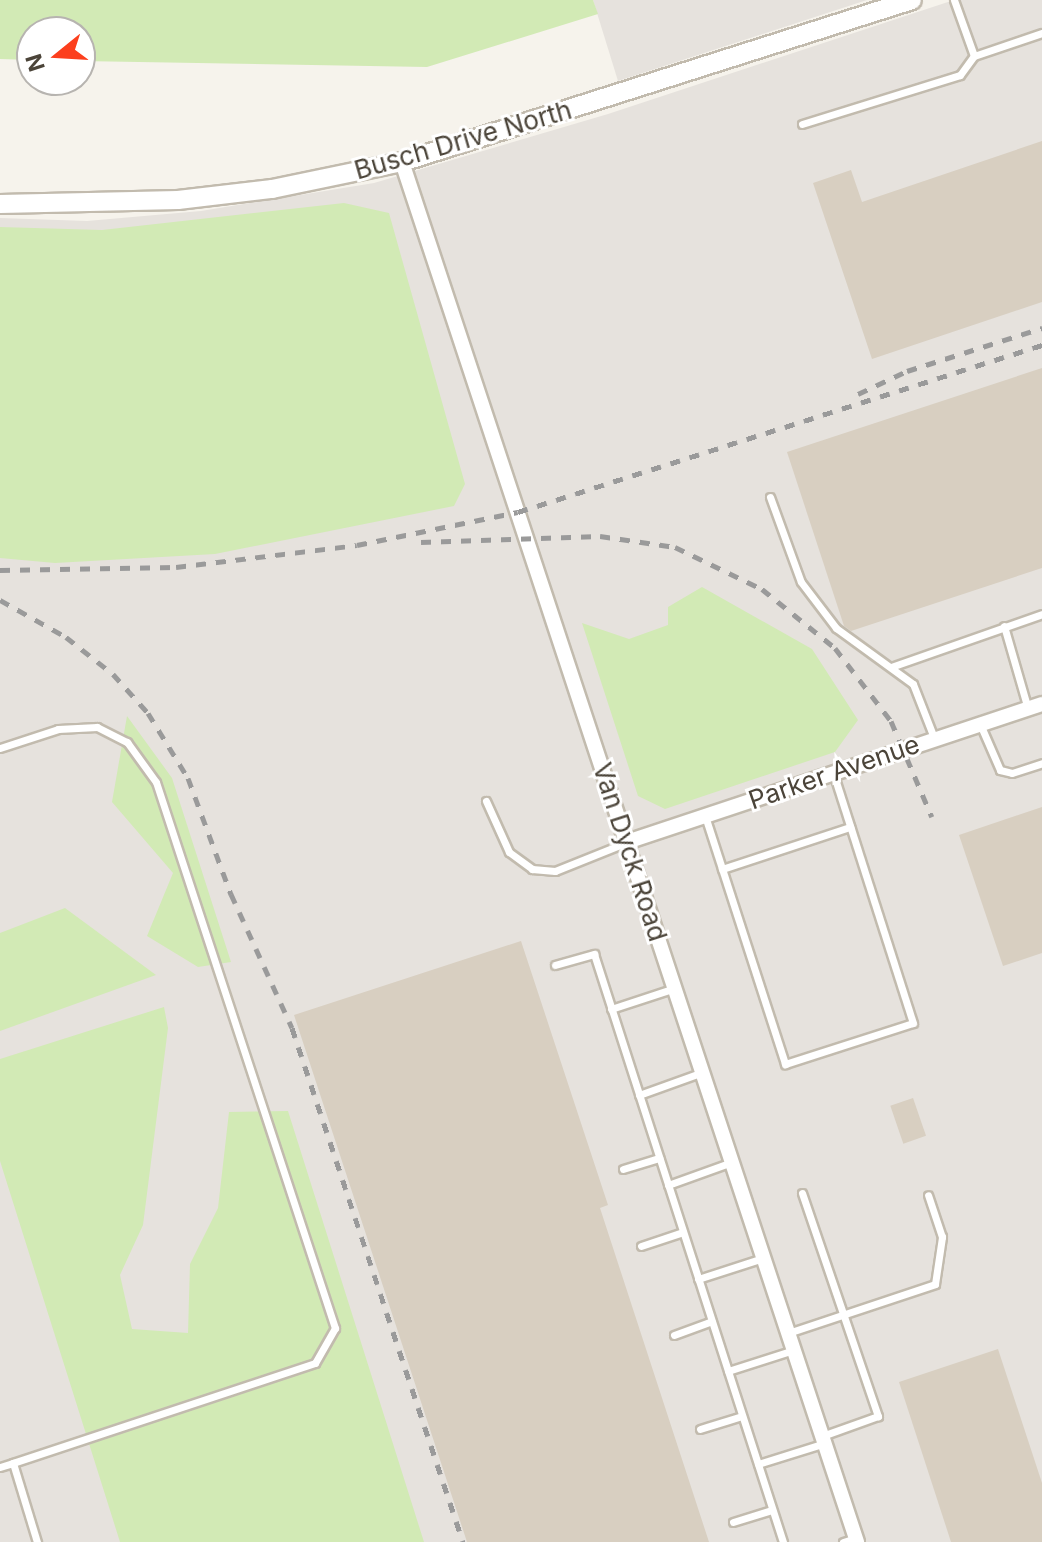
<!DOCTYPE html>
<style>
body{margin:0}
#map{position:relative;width:1042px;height:1542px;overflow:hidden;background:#f6f3ec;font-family:Inter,sans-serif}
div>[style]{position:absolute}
.industrial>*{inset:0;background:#e6e2dd}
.green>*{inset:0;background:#d2eab5}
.building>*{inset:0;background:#d8cfc1;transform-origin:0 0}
.roads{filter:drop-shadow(2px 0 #c2bbae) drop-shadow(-2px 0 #c2bbae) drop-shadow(0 2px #c2bbae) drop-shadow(0 -2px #c2bbae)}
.service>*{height:7px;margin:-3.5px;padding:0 3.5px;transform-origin:3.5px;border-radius:3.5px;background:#fff}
.minor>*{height:14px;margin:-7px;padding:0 7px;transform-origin:7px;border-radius:7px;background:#fff}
.tertiary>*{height:18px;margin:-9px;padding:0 9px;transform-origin:9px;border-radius:9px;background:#fff}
.rail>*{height:5px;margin-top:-2.5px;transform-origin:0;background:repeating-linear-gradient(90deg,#9a9a9a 0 10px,transparent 0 20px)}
span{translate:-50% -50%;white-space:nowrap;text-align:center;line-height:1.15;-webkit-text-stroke:6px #fff;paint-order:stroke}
.street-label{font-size:26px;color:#4b4439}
.north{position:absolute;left:16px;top:16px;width:80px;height:80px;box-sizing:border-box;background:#fff;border:2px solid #b7b4b0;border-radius:50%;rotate:252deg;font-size:22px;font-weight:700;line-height:32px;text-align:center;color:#4b4439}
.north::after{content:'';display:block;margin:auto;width:28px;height:36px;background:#fc3f1d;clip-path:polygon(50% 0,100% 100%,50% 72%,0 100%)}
</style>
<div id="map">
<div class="industrial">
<div style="clip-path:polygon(593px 0,867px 0,618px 81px)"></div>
<div style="clip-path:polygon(954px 0,1042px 0,1042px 1542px,0 1542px,0 218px,87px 221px,201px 211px,374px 183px,608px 114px)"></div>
</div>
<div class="green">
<div style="clip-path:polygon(0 0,593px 0,598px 14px,427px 67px,80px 61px,80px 32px,32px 32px,32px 60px,0 59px)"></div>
<div style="clip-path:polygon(344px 203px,389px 213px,465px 484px,454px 506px,215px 554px,55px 563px,0 558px,0 227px,102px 230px)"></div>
<div style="clip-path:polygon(702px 587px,812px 649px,858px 720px,835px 752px,665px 809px,638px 796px,582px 623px,629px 639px,668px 625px,668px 607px)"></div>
<div style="clip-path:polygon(127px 716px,172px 778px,231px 962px,198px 967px,147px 936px,173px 873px,112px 802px)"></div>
<div style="clip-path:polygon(65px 908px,156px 975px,0 1031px,0 933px)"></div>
<div style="clip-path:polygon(164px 1007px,168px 1028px,143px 1225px,120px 1275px,132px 1329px,188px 1333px,190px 1264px,218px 1208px,229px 1112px,288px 1111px,424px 1542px,120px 1542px,0 1161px,0 1059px)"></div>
</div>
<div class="building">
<div style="clip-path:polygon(1042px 141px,1042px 302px,872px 359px,813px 183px,851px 170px,862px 202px)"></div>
<div style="clip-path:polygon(1042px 368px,1042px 568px,851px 631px,844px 626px,787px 452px)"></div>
<div style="clip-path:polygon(1042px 807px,1042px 953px,1003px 966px,959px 835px)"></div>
<div style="clip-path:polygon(521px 941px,608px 1205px,600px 1208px,709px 1542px,467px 1542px,294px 1015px)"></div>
<div style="left:913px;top:1098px;width:40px;height:24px;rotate:71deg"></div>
<div style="clip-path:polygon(998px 1349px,1042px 1483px,1042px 1542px,951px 1542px,899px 1382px)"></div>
</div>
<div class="roads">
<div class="service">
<div style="left:954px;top:0;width:59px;rotate:70.3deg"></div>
<div style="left:974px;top:56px;width:72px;rotate:-18.7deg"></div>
<div style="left:802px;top:124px;width:165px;rotate:-17.2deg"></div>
<div style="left:960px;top:75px;width:24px;rotate:-54deg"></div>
<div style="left:770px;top:497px;width:90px;rotate:70deg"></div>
<div style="left:801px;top:582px;width:58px;rotate:52.7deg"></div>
<div style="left:836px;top:628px;width:95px;rotate:36deg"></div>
<div style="left:913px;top:684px;width:58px;rotate:68.7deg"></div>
<div style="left:1004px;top:626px;width:86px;rotate:73.9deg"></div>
<div style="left:891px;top:667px;width:160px;rotate:-19.3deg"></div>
<div style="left:980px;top:724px;width:50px;rotate:66.5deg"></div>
<div style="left:1000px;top:770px;width:12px;rotate:14deg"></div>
<div style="left:1012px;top:773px;width:32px;rotate:-18deg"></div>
<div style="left:0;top:748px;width:61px;rotate:-18.1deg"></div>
<div style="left:58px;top:729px;width:39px;rotate:-3deg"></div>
<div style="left:97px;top:727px;width:34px;rotate:27deg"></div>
<div style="left:127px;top:742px;width:49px;rotate:54.1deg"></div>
<div style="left:156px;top:782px;width:575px;rotate:71.85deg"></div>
<div style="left:335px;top:1328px;width:40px;rotate:119.7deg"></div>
<div style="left:315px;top:1363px;width:318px;rotate:161.7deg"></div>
<div style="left:486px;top:801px;width:56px;rotate:65.7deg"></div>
<div style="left:509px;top:852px;width:29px;rotate:36deg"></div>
<div style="left:532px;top:869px;width:23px;rotate:5deg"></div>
<div style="left:555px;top:871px;width:78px;rotate:-21.9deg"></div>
<div style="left:705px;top:816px;width:261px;rotate:72.1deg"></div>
<div style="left:785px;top:1064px;width:134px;rotate:-17.8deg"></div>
<div style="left:913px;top:1023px;width:262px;rotate:-107.7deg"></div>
<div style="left:722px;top:869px;width:135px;rotate:-18.2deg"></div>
<div style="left:555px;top:965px;width:41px;rotate:-15.8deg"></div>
<div style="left:594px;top:954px;width:618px;rotate:72.18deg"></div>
<div style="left:611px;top:1009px;width:67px;rotate:-18.2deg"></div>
<div style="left:639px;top:1095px;width:68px;rotate:-19.8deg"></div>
<div style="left:623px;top:1169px;width:38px;rotate:-17deg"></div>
<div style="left:668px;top:1185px;width:68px;rotate:-19.8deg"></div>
<div style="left:802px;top:1193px;width:236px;rotate:71.2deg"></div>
<div style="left:878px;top:1416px;width:59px;rotate:160.3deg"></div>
<div style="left:641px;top:1246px;width:44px;rotate:-18.4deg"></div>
<div style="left:698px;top:1279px;width:68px;rotate:-17.9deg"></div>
<div style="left:788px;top:1333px;width:155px;rotate:-18.4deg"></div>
<div style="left:935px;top:1284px;width:48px;rotate:-81.5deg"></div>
<div style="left:942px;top:1237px;width:44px;rotate:-108.4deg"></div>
<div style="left:674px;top:1335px;width:40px;rotate:-20.2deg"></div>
<div style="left:728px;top:1371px;width:69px;rotate:-17.7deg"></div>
<div style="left:700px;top:1429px;width:44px;rotate:-17.2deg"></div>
<div style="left:758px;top:1464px;width:70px;rotate:-17.4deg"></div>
<div style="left:0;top:1467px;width:14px;rotate:-17deg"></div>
<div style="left:13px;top:1463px;width:83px;rotate:73.1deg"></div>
<div style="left:733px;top:1522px;width:41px;rotate:-17.1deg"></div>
<div style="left:843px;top:1542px;width:14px;rotate:-17deg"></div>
</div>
<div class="minor">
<div style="left:402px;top:162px;width:1453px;rotate:71.75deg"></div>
<div style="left:627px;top:842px;width:437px;rotate:-18.4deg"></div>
</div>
<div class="tertiary">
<div style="left:0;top:204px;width:178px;rotate:-1.3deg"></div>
<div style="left:178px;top:200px;width:95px;rotate:-6.7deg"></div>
<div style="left:272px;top:189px;width:133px;rotate:-11.7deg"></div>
<div style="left:402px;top:162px;width:535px;rotate:-17.62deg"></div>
</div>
</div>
<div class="rail">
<div style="left:858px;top:394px;width:54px;rotate:-25.1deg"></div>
<div style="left:907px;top:371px;width:142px;rotate:-17.7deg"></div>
<div style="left:421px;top:542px;width:179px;rotate:-1.9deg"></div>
<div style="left:600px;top:536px;width:76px;rotate:8.3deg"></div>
<div style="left:675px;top:547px;width:97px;rotate:25.8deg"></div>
<div style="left:762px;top:589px;width:94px;rotate:38.9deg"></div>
<div style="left:835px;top:648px;width:92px;rotate:52.5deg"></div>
<div style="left:891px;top:721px;width:104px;rotate:66.9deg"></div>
<div style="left:0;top:570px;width:176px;rotate:-1deg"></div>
<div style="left:176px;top:567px;width:182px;rotate:-6.9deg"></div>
<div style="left:357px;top:545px;width:164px;rotate:-11.6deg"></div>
<div style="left:518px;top:512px;width:550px;rotate:-17.68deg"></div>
<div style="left:0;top:600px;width:76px;rotate:29.3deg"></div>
<div style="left:66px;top:637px;width:60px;rotate:38.2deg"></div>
<div style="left:113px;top:674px;width:52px;rotate:48.1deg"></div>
<div style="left:148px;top:713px;width:76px;rotate:58.4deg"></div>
<div style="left:188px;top:778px;width:124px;rotate:69.7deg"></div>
<div style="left:231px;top:894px;width:147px;rotate:65.5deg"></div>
<div style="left:292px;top:1028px;width:542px;rotate:71.6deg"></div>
</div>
<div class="street-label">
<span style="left:463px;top:140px;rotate:-16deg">Busch Drive North</span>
<span style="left:834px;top:772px;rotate:-19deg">Parker Avenue</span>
<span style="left:630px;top:852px;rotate:72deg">Van Dyck Road</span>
</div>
<div class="north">N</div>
</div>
